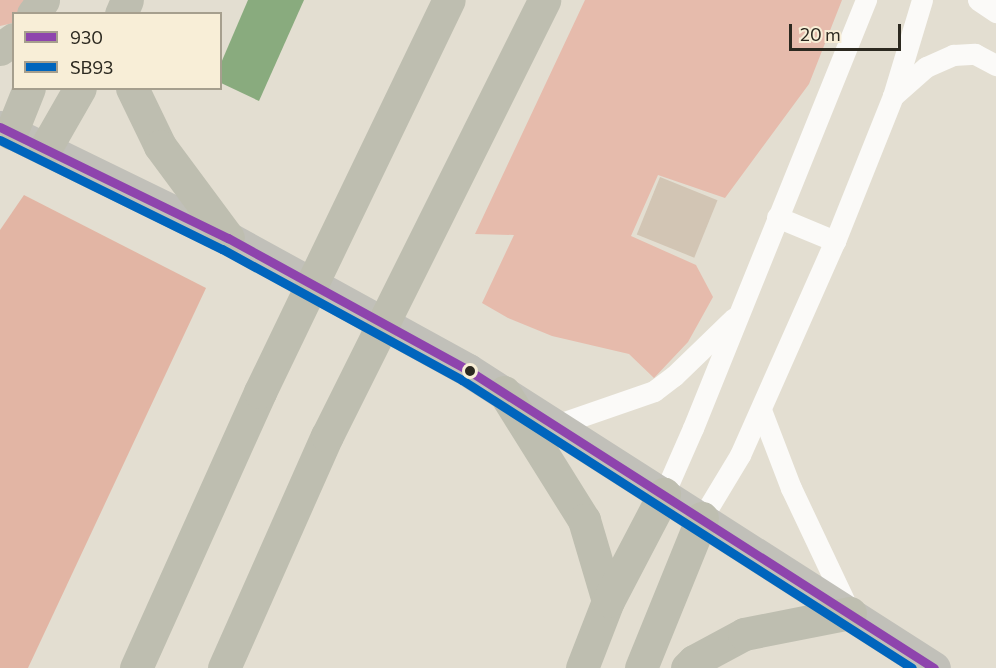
<!DOCTYPE html>
<style>
body{margin:0}
#map{position:relative;width:996px;height:668px;overflow:hidden;background:#e3ded1;font-family:Commissioner,sans-serif}
div>[style]{position:absolute}
.green>*{inset:0;background:#e6bbac}
.forest>*{inset:0;background:#e2b5a4}
.water>*{inset:0;background:#89ab7e}
.building>*{inset:0;background:#d2c5b4;transform-origin:0 0}
.service>*{height:21px;margin:-10.5px;padding:0 10.5px;transform-origin:10.5px;border-radius:10.5px;background:#fbfaf8}
.secondary>*{height:33px;margin:-16.5px;padding:0 16.5px;transform-origin:16.5px;border-radius:16.5px;background:#c1c0b9}
.motorway>*{height:33px;margin:-16.5px;padding:0 16.5px;transform-origin:16.5px;border-radius:16.5px;background:#bebeb0}
.bus-1>*{height:9px;margin:-4.5px;padding:0 4.5px;transform-origin:4.5px;border-radius:4.5px;background:#8e44ad}
.bus-2>*{height:9px;margin:-4.5px;padding:0 4.5px;transform-origin:4.5px;border-radius:4.5px;background:#0065bd}
.dots>*{width:16px;height:16px;translate:-50% -50%;box-sizing:border-box;border:3px solid #f8eed7;border-radius:50%}
span{translate:-50% -50%;white-space:nowrap;text-align:center;line-height:1.15;-webkit-text-stroke:5px #f8eed7;paint-order:stroke}
.legend{position:absolute;left:12px;top:12px;width:210px;height:78px;box-sizing:border-box;background:#f8eed7;border:2px solid #a69f8e;margin:0;padding:8px 10px;list-style:none;font-size:18px;color:#2c2920}
.legend li{display:flex;align-items:center;gap:12px;height:30px}
.legend b{width:30px;border:2px solid #a69f8e}
.scale{position:absolute;left:789px;top:24px;width:112px;height:27px;box-sizing:border-box;border:3px solid #2c2920;border-top:0;padding-left:8px;font-size:18px;line-height:21px;white-space:nowrap;color:#2c2920;-webkit-text-stroke:4px #f8eed7;paint-order:stroke}
</style>
<div id="map">
<div class="green">
<div style="clip-path:polygon(0 0,28px 0,21px 13px,14px 14px,13px 23px,0 26px)"></div>
<div style="clip-path:polygon(585px 0,842px 0,809px 84px,725px 198px,658px 175px,631px 236px,696px 265px,713px 297px,688px 342px,654px 378px,629px 354px,552px 336px,508px 318px,482px 303px,514px 235px,475px 234px)"></div>
</div>
<div class="forest">
<div style="clip-path:polygon(24px 195px,206px 288px,28px 668px,0 668px,0 230px)"></div>
</div>
<div class="water">
<div style="clip-path:polygon(248px 0,304px 0,259px 101px,221px 83px,221px 63px)"></div>
</div>
<div class="building">
<div style="left:660px;top:177px;width:62px;height:62px;rotate:22deg"></div>
</div>
<div class="service">
<div style="left:978px;top:0;width:22px;rotate:34deg"></div>
<div style="left:893px;top:96px;width:44px;rotate:-41.3deg"></div>
<div style="left:926px;top:67px;width:30px;rotate:-24deg"></div>
<div style="left:953px;top:55px;width:22px;rotate:-3deg"></div>
<div style="left:975px;top:54px;width:24px;rotate:28deg"></div>
<div style="left:777px;top:217px;width:63px;rotate:22.5deg"></div>
<div style="left:761px;top:410px;width:84px;rotate:69deg"></div>
<div style="left:791px;top:488px;width:138px;rotate:64.7deg"></div>
<div style="left:556px;top:425px;width:104px;rotate:-19.1deg"></div>
<div style="left:654px;top:391px;width:25px;rotate:-37deg"></div>
<div style="left:674px;top:376px;width:83px;rotate:-44deg"></div>
<div style="left:664px;top:494px;width:72px;rotate:-66.3deg"></div>
<div style="left:693px;top:428px;width:462px;rotate:-68deg"></div>
<div style="left:702px;top:518px;width:74px;rotate:-58.9deg"></div>
<div style="left:740px;top:455px;width:234px;rotate:-66.1deg"></div>
<div style="left:835px;top:241px;width:156px;rotate:-68.2deg"></div>
<div style="left:893px;top:96px;width:100px;rotate:-73.2deg"></div>
</div>
<div class="secondary">
<div style="left:0;top:127px;width:254px;rotate:26deg"></div>
<div style="left:228px;top:238px;width:274px;rotate:28.8deg"></div>
<div style="left:468px;top:370px;width:553px;rotate:32.6deg"></div>
</div>
<div class="motorway">
<div style="left:33px;top:14px;width:17px;rotate:-54deg"></div>
<div style="left:121px;top:14px;width:15px;rotate:-67deg"></div>
<div style="left:0;top:49px;width:17px;rotate:-36deg"></div>
<div style="left:132px;top:88px;width:64px;rotate:64.2deg"></div>
<div style="left:160px;top:146px;width:114px;rotate:53.5deg"></div>
<div style="left:11px;top:133px;width:48px;rotate:-68.2deg"></div>
<div style="left:45px;top:149px;width:70px;rotate:-60.2deg"></div>
<div style="left:504px;top:392px;width:151px;rotate:58deg"></div>
<div style="left:584px;top:520px;width:84px;rotate:73.5deg"></div>
<div style="left:136px;top:668px;width:303px;rotate:-65.8deg"></div>
<div style="left:260px;top:392px;width:435px;rotate:-64.3deg"></div>
<div style="left:224px;top:668px;width:254px;rotate:-66.1deg"></div>
<div style="left:327px;top:436px;width:487px;rotate:-63.5deg"></div>
<div style="left:582px;top:668px;width:72px;rotate:-68.8deg"></div>
<div style="left:608px;top:601px;width:121px;rotate:-62.4deg"></div>
<div style="left:641px;top:668px;width:162px;rotate:-67.9deg"></div>
<div style="left:687px;top:668px;width:10px;rotate:-45deg"></div>
<div style="left:694px;top:661px;width:57px;rotate:-28.4deg"></div>
<div style="left:744px;top:634px;width:108px;rotate:-11.2deg"></div>
</div>
<div class="bus-1">
<div style="left:0;top:127px;width:254px;rotate:26deg"></div>
<div style="left:228px;top:238px;width:274px;rotate:28.8deg"></div>
<div style="left:468px;top:370px;width:553px;rotate:32.6deg"></div>
</div>
<div class="bus-2">
<div style="left:0;top:140px;width:247px;rotate:26.2deg"></div>
<div style="left:222px;top:249px;width:273px;rotate:28.6deg"></div>
<div style="left:462px;top:380px;width:534px;rotate:32.62deg"></div>
</div>
<div class="dots">
<div style="left:470px;top:371px;background:#2c2920"></div>
</div>
<ul class="legend">
<li><b style="height:8px;background:#8e44ad"></b>930</li>
<li><b style="height:8px;background:#0065bd"></b>SB93</li>
</ul>
<div class="scale">20 m</div>
</div>
